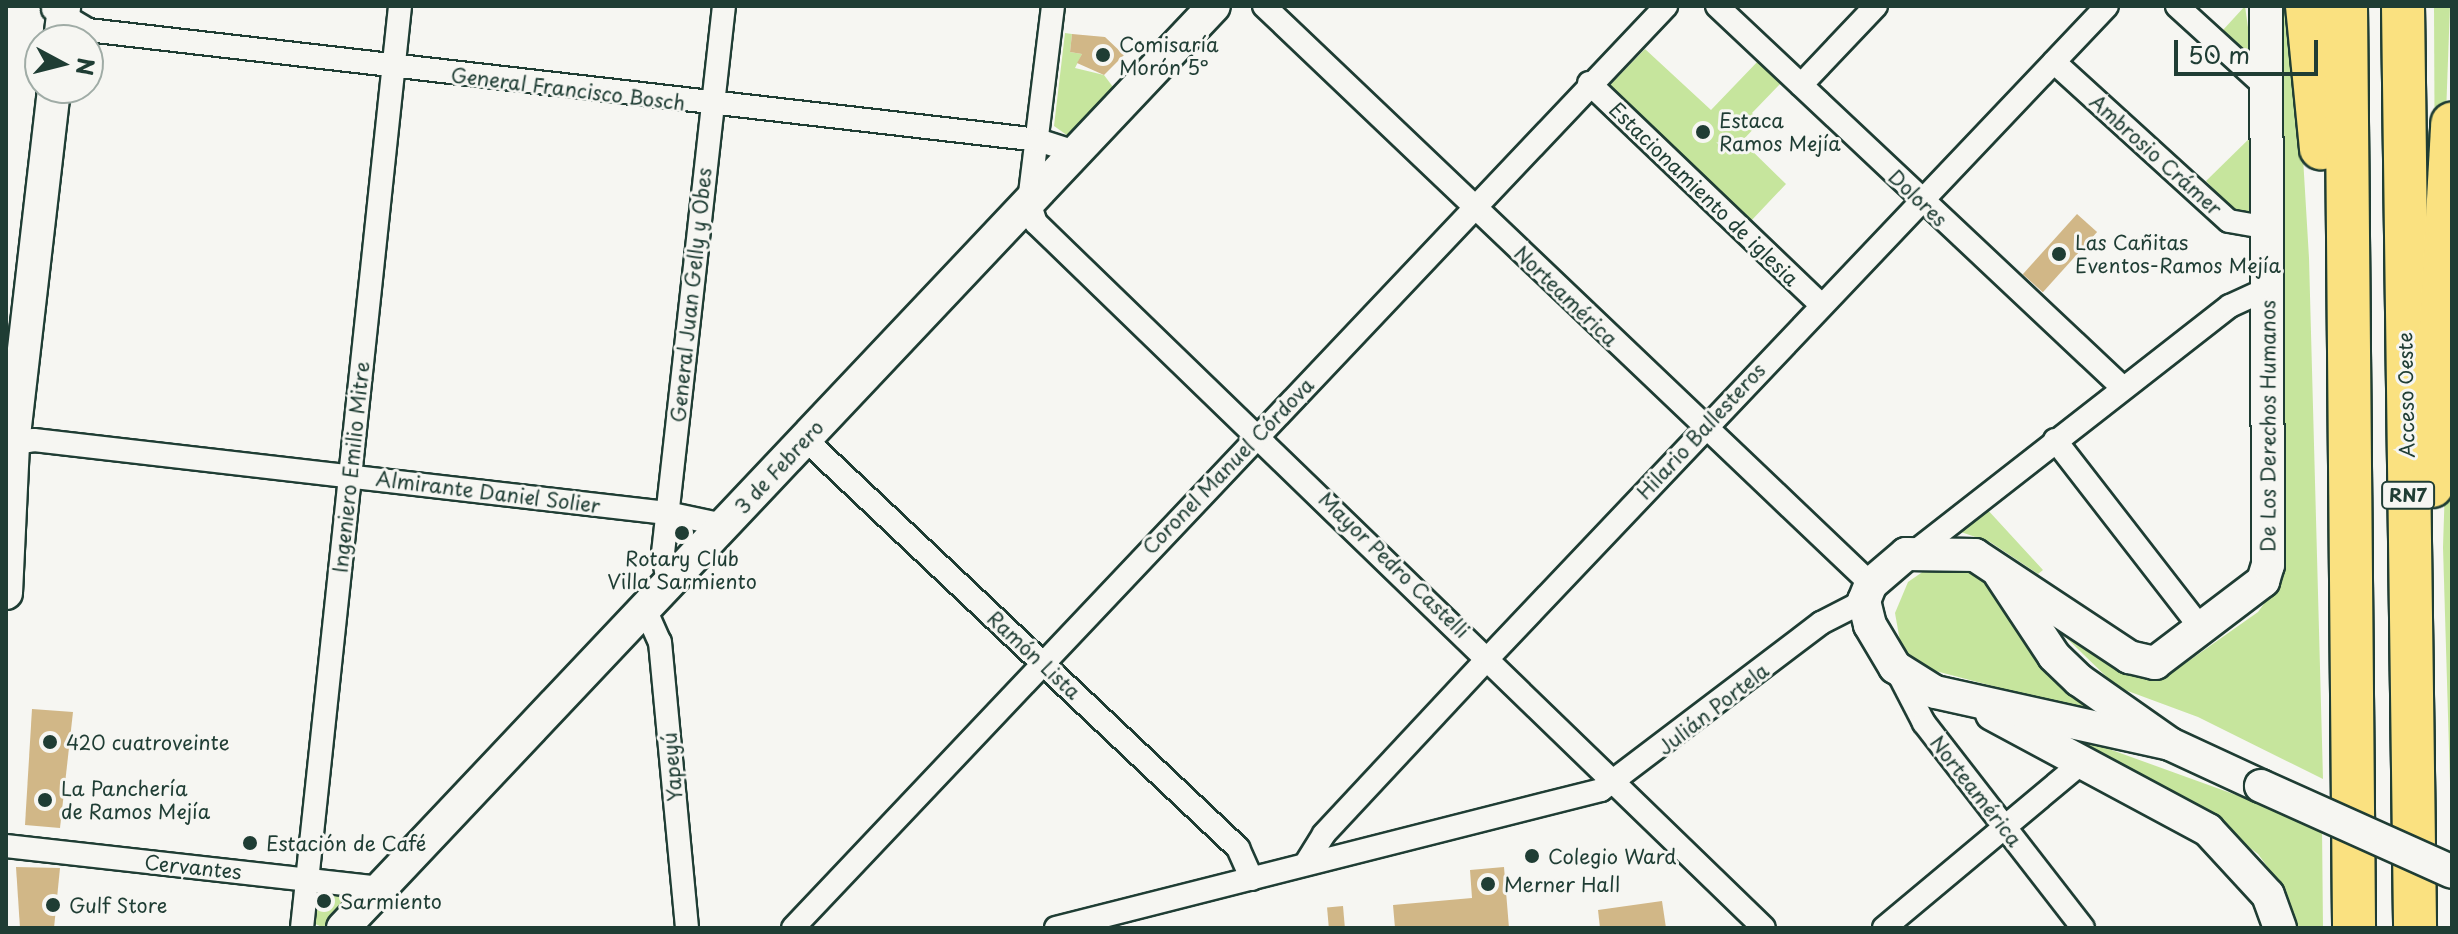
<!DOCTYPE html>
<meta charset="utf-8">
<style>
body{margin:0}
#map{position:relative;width:2458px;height:934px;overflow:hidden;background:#f6f6f2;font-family:"Playpen Sans",sans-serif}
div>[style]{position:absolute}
.green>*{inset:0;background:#c6e59d}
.building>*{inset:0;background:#d1b787;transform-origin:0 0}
.roads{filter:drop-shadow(2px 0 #1f3d34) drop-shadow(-2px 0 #1f3d34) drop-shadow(0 2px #1f3d34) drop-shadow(0 -2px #1f3d34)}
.street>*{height:22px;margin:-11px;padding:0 11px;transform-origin:11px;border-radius:11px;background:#f6f6f2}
.secondary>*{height:32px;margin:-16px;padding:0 16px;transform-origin:16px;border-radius:16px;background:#f6f6f2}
.highway>*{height:42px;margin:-21px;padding:0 21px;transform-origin:21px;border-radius:21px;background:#fae180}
.bridges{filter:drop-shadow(2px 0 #1f3d34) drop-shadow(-2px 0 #1f3d34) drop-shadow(0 2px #1f3d34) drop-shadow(0 -2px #1f3d34)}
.secondary-bridge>*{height:32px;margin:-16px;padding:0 16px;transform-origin:16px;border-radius:16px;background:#f6f6f2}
.dots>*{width:22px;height:22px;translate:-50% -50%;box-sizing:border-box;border:4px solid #f6f6f2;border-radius:50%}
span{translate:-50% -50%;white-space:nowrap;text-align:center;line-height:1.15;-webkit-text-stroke:6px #f6f6f2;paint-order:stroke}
.shield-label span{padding:2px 6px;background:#f6f6f2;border:2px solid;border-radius:6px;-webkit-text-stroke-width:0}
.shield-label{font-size:18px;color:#1f3d34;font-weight:700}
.poi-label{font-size:20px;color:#1f3d34}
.left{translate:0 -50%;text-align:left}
.street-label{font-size:20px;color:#1f3d34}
.frame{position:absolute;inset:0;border:8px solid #1f3d34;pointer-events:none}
.north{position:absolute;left:24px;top:24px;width:80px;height:80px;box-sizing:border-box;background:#f6f6f2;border:2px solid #a0aca6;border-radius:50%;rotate:97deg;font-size:22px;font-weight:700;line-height:32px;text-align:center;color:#1f3d34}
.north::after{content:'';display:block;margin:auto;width:28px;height:36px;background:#1f3d34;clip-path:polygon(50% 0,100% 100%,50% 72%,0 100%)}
.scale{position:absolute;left:2174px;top:40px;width:144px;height:36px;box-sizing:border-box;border:4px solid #1f3d34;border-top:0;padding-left:10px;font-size:24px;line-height:28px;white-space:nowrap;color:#1f3d34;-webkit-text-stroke:6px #f6f6f2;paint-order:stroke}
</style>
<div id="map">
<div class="green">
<div style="clip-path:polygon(2245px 6px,2251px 49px,2246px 51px,2223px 30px)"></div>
<div style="clip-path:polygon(2281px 6px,2294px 6px,2309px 258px,2323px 779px,2198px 717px,2117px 687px,2049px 621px,2142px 674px,2173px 672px,2258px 612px,2282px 579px)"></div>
<div style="clip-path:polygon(2434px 6px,2450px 6px,2442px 223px,2435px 223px)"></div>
<div style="clip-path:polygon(1065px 33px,1072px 34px,1070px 52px,1082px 54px,1075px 68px,1104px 75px,1116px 91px,1071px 138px,1054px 126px)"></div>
<div style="clip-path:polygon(1645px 49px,1711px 110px,1760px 59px,1783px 81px,1752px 113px,1760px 122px,1742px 141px,1786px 184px,1750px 222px,1608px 87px)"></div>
<div style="clip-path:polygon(2256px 132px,2256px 215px,2239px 216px,2206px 181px)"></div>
<div style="clip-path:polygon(2452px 270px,2452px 850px,2443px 547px)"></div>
<div style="clip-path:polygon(1986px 508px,2043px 570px,2038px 574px,1990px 542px,1958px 531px)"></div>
<div style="clip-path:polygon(1952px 561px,1986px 576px,2128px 722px,1913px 665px,1901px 647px,1895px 613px,1908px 582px,1934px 564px)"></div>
<div style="clip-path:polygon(2026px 719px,2322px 826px,2323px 928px,2290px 928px,2275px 877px,2258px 854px,2219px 824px)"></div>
<div style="clip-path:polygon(318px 890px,354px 891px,324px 928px,309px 921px)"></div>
</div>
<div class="building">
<div style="clip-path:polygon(1072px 34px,1105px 37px,1124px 55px,1104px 75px,1077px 63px,1082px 54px,1070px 52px)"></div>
<div style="left:2077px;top:214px;width:27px;height:81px;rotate:42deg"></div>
<div style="clip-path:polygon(32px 709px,73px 712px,60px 828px,25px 825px)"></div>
<div style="clip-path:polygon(16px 867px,60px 868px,54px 928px,20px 928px)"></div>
<div style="clip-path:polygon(1504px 867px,1509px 928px,1395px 928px,1393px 905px,1472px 898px,1470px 870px)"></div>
<div style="clip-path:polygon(1662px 901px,1666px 928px,1600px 928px,1598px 910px)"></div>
<div style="left:1343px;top:906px;width:22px;height:16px;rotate:85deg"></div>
</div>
<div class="roads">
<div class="street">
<div style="left:1053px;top:6px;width:197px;rotate:97deg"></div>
<div style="left:1029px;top:202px;width:22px;rotate:72deg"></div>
<div style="left:1036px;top:223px;width:1013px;rotate:44.08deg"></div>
<div style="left:1264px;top:6px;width:838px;rotate:43.6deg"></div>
<div style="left:1717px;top:6px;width:556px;rotate:43.25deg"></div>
<div style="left:2177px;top:6px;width:120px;rotate:42.3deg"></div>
<div style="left:53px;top:9px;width:41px;rotate:31deg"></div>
<div style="left:88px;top:30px;width:956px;rotate:6.6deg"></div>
<div style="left:1038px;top:140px;width:40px;rotate:18deg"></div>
<div style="left:2054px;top:62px;width:236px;rotate:42.3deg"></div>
<div style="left:2229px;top:221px;width:39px;rotate:10deg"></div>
<div style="left:1589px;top:83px;width:320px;rotate:43.7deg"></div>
<div style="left:1801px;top:85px;width:109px;rotate:-46.5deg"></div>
<div style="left:805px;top:439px;width:596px;rotate:43.37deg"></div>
<div style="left:1238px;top:848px;width:34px;rotate:66deg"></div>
<div style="left:2055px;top:440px;width:242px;rotate:52.2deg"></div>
<div style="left:6px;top:445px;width:28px;rotate:-10deg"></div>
<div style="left:34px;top:440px;width:637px;rotate:6.58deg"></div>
<div style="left:667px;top:513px;width:58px;rotate:11.9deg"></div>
<div style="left:1916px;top:551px;width:398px;rotate:-38deg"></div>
<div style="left:2230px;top:306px;width:41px;rotate:-24.7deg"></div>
<div style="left:668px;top:584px;width:31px;rotate:-99deg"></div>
<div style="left:663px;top:553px;width:550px;rotate:-83.64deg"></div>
<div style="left:645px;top:609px;width:36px;rotate:66deg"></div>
<div style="left:660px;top:642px;width:287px;rotate:84.6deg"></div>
<div style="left:1895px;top:667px;width:63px;rotate:62.6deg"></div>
<div style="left:1924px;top:723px;width:259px;rotate:52.2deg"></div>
<div style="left:6px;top:846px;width:377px;rotate:6.4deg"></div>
<div style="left:1306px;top:863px;width:34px;rotate:-58deg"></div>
<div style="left:1324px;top:834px;width:243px;rotate:-47deg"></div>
<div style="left:1490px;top:656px;width:896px;rotate:-46.49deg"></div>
<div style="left:302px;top:928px;width:927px;rotate:-83.93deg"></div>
<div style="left:793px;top:928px;width:1270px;rotate:-46.56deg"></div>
<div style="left:1056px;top:928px;width:562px;rotate:-14.21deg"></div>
<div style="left:1601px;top:790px;width:276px;rotate:-37.2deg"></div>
<div style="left:1821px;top:623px;width:48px;rotate:-27.1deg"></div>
<div style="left:1884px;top:928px;width:262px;rotate:-39.9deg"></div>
</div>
<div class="secondary">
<div style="left:60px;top:40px;width:34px;rotate:-83deg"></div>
<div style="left:2000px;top:574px;width:98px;rotate:56.6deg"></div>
<div style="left:2054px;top:656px;width:35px;rotate:44deg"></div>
<div style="left:2079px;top:680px;width:111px;rotate:35.1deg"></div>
<div style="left:2170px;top:744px;width:100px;rotate:24.8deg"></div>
<div style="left:6px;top:593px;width:149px;rotate:-87.3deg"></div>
<div style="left:13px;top:444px;width:358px;rotate:-83.4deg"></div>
<div style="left:1992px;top:714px;width:245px;rotate:28.2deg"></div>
<div style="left:2208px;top:830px;width:88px;rotate:47.3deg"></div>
<div style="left:2268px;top:895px;width:35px;rotate:70deg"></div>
<div style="left:2170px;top:744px;width:241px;rotate:-167.5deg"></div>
<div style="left:1935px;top:692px;width:47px;rotate:-148deg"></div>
<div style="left:1895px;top:667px;width:49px;rotate:-120.8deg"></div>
<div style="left:1870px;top:625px;width:25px;rotate:-104deg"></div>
<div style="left:1864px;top:601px;width:18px;rotate:-68deg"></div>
<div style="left:1871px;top:584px;width:46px;rotate:-40.6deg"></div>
<div style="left:1906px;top:554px;width:69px;rotate:0.8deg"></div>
<div style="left:1975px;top:555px;width:185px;rotate:33.5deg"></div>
<div style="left:2129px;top:657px;width:27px;rotate:13deg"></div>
<div style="left:2155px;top:663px;width:136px;rotate:-37.2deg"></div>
<div style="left:2263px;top:581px;width:17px;rotate:-73deg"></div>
<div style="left:2268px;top:565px;width:559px;rotate:-90.2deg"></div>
<div style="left:343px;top:928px;width:1268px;rotate:-46.63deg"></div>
</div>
<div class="highway">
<div style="left:2307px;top:6px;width:143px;rotate:84.4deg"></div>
<div style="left:2346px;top:6px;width:922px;rotate:89.5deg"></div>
<div style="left:2403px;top:6px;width:922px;rotate:89.25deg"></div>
<div style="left:2432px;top:486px;width:363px;rotate:-86.8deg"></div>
</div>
</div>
<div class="bridges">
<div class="secondary-bridge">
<div style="left:2261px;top:786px;width:209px;rotate:24.2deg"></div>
</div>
</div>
<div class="dots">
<div style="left:1103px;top:55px;background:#1f3d34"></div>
<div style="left:1703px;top:132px;background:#1f3d34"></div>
<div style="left:2059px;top:254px;background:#1f3d34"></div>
<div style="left:682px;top:533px;background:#1f3d34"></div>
<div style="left:50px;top:742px;background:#1f3d34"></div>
<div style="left:45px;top:800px;background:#1f3d34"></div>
<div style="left:250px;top:843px;background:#1f3d34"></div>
<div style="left:1532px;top:856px;background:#1f3d34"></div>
<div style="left:1488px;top:884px;background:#1f3d34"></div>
<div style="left:324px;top:901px;background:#1f3d34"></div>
<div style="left:53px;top:905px;background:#1f3d34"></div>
</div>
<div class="shield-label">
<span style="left:2408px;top:495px">RN7</span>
</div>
<div class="poi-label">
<span class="left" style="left:1119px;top:56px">Comisaría<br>Morón 5°</span>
<span class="left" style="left:1719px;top:132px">Estaca<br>Ramos Mejía</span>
<span class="left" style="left:2075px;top:254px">Las Cañitas<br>Eventos-Ramos Mejía</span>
<span style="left:682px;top:570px">Rotary Club<br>Villa Sarmiento</span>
<span class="left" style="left:66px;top:742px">420 cuatroveinte</span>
<span class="left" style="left:61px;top:800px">La Panchería<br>de Ramos Mejía</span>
<span class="left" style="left:266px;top:843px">Estación de Café</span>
<span class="left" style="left:1548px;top:856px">Colegio Ward</span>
<span class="left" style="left:1504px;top:884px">Merner Hall</span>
<span class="left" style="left:340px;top:901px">Sarmiento</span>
<span class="left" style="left:69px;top:905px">Gulf Store</span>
</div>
<div class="street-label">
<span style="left:568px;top:89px;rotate:7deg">General Francisco Bosch</span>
<span style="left:2156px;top:155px;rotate:42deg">Ambrosio Crámer</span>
<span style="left:1704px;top:194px;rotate:44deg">Estacionamiento de iglesia</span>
<span style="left:1918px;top:198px;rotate:44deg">Dolores</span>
<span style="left:691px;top:295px;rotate:-84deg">General Juan Gelly y Obes</span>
<span style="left:1566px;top:296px;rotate:44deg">Norteamérica</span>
<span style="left:2406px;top:395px;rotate:-91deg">Acceso Oeste</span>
<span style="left:2268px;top:426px;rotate:-90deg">De Los Derechos Humanos</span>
<span style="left:1701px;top:431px;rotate:-47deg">Hilario Ballesteros</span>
<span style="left:1228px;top:466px;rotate:-46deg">Coronel Manuel Córdova</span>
<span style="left:351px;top:467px;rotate:-84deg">Ingeniero Emilio Mitre</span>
<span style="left:779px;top:467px;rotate:-47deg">3 de Febrero</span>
<span style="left:488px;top:492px;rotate:7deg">Almirante Daniel Solier</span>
<span style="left:1394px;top:565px;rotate:44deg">Mayor Pedro Castelli</span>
<span style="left:1034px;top:655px;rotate:43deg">Ramón Lista</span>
<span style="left:1713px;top:709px;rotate:-38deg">Julián Portela</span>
<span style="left:672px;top:767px;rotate:-95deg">Yapeyú</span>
<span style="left:1976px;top:791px;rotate:52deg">Norteamérica</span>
<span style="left:193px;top:867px;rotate:6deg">Cervantes</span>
</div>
<div class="frame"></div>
<div class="north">N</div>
<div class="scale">50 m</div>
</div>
